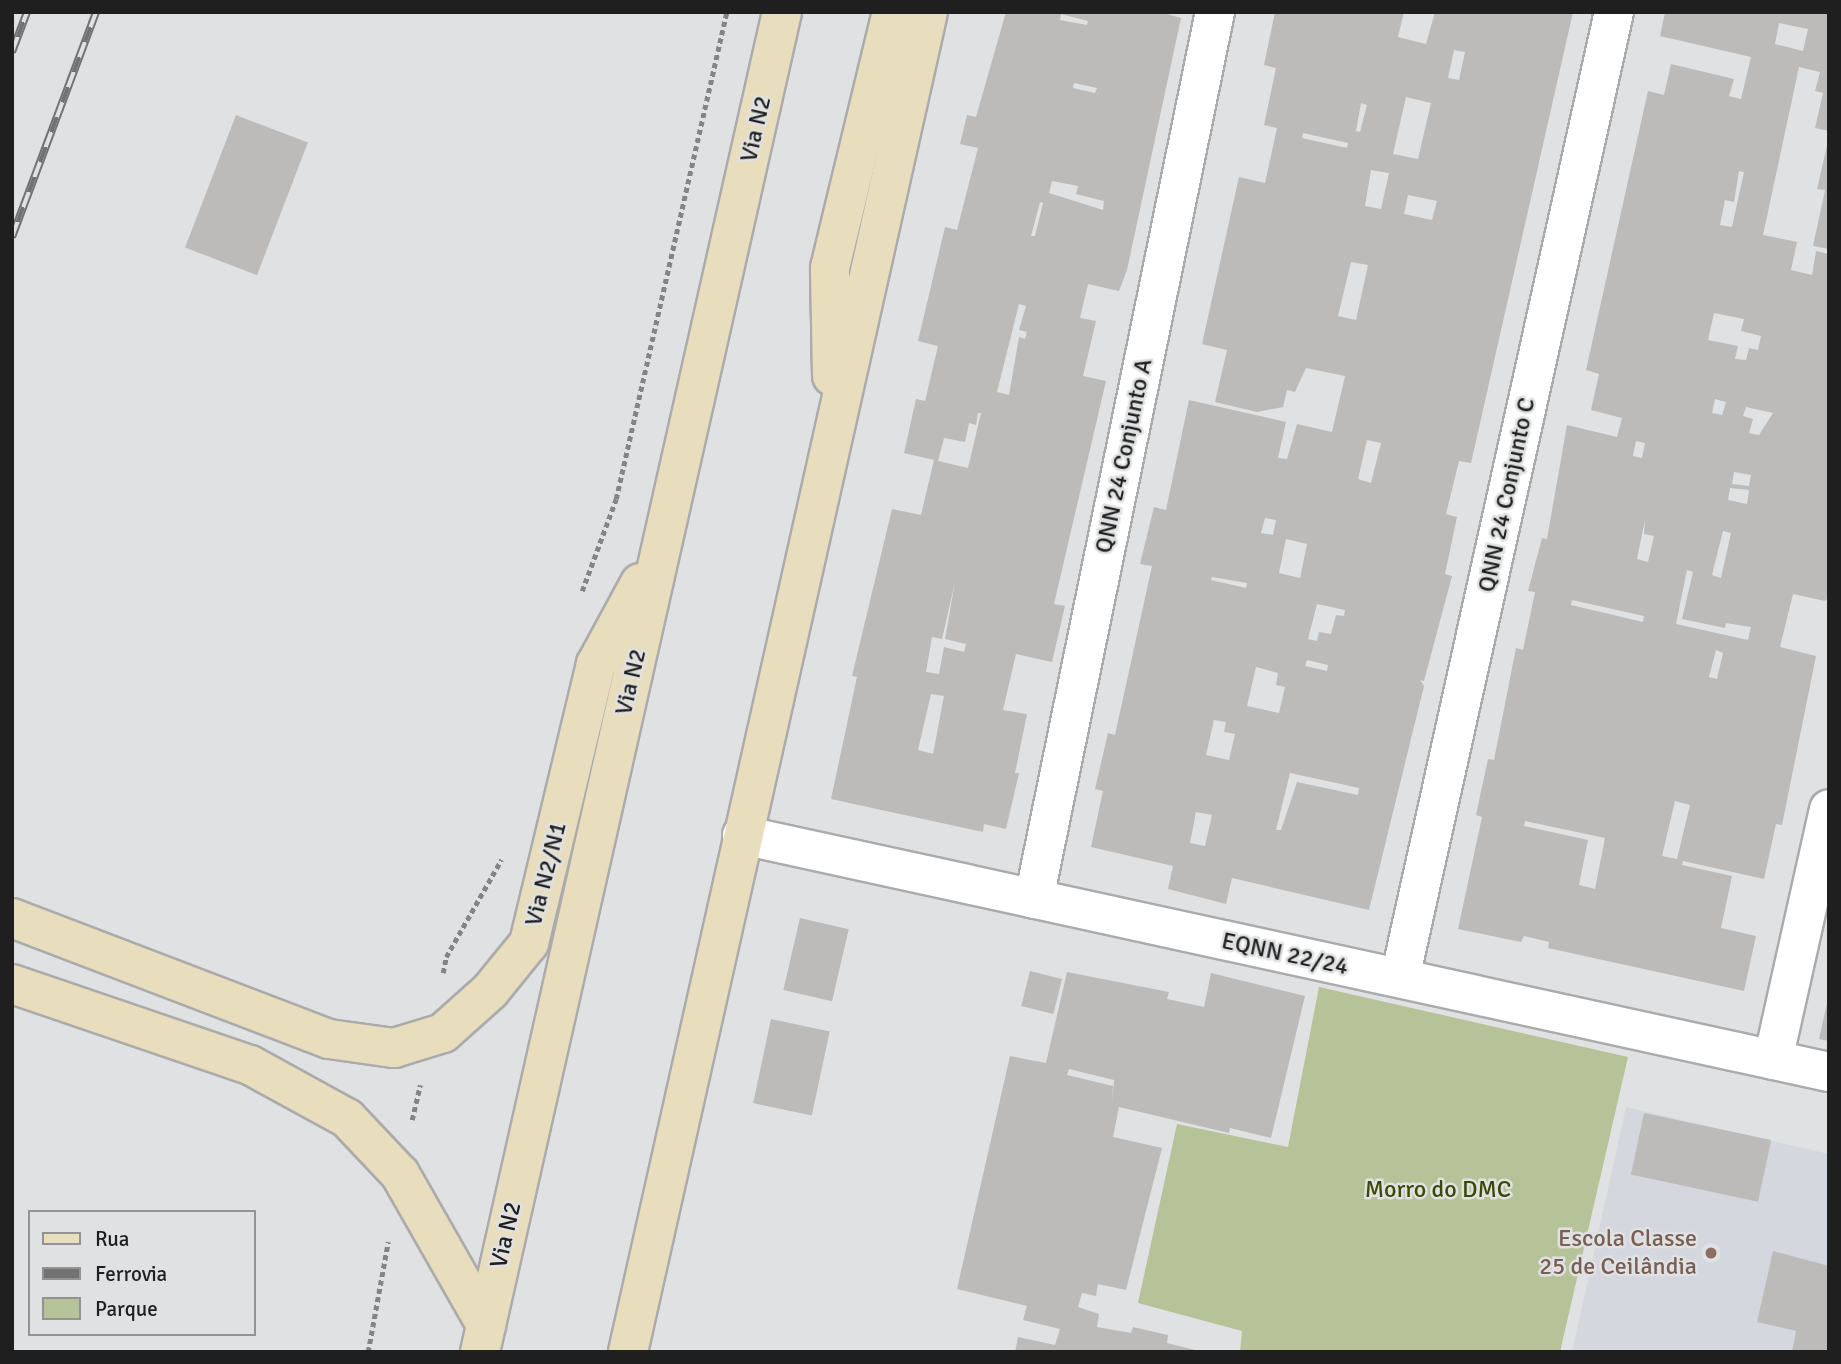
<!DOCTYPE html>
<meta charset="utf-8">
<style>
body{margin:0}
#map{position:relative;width:1841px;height:1364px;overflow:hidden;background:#e0e1e2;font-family:Signika,sans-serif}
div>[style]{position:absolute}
.built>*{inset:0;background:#d5d7df}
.green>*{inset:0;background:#b6c298}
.building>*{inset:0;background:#bcbbba;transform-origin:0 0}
.path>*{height:4.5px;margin-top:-2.25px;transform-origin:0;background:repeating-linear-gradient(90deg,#838484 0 5px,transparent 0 8.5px)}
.roads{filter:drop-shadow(2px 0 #ababac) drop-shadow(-2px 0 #ababac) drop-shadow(0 2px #ababac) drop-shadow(0 -2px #ababac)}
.street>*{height:38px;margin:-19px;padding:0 19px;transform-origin:19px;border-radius:19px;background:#fff}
.secondary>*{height:38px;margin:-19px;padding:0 19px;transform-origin:19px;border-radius:19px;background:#e8ddbc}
.rail>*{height:8px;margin-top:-4px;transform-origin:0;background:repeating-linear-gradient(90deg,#e0e1e2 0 16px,#727272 0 32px);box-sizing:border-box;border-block:2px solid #727272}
.dots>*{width:19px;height:19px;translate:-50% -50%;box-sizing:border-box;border:4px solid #e0e1e2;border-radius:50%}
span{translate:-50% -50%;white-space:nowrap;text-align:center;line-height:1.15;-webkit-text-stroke:5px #e0e1e2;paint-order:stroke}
.street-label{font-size:24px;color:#1f1f1f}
.park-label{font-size:24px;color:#3a4900}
.education-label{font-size:24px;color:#785e54}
.right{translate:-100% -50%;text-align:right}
.frame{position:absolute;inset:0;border:14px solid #1f1f1f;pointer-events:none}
.legend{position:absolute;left:28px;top:1210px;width:228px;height:126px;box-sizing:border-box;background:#e0e1e2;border:2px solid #939394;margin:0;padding:9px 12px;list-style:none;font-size:21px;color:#1f1f1f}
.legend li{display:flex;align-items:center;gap:14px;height:35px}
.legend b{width:35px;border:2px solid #939394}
</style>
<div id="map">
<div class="built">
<div style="clip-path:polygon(1626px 1107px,1829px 1154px,1829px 1352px,1572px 1352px)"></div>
</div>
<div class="green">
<div style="clip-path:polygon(1319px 987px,1628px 1057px,1560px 1352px,1240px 1352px,1242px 1331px,1138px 1303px,1177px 1124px,1288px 1147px)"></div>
</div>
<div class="building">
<div style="clip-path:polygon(evenodd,1006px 12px,1160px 12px,1181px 18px,1127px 270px,1119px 291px,1088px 284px,1080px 318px,1096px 321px,1083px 376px,1106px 381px,1054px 604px,1065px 606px,1052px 662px,1016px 654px,1003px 710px,1027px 714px,1015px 773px,1019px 773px,1006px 829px,984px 824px,983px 832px,831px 799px,857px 677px,852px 676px,892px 509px,921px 515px,934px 460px,904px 453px,916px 399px,925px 401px,938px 346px,918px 341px,945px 227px,957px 230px,978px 148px,960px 144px,967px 115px,976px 117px,1006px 12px,1061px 14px,1088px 21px,1087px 25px,1060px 20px,1061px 14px,1006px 12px,1074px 83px,1097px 88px,1095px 93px,1073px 88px,1074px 83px,1006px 12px,1052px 181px,1078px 186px,1076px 194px,1104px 201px,1103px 210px,1049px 193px,1052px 181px,1006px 12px,1040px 202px,1043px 203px,1035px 236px,1031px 236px,1040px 202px,1006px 12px,1019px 304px,1026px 306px,1019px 330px,1027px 332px,1025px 339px,1019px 337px,1009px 395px,997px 392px,1019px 304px,1006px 12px,978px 413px,981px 413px,968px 468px,938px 461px,944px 438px,965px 442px,969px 423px,976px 425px,978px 413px,1006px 12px,955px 582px,945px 639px,966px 644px,964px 652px,944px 647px,939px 674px,926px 672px,932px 637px,942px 639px,955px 582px,1006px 12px,931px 694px,944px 696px,933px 754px,918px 750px,931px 694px)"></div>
<div style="clip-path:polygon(evenodd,1275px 12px,1404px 12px,1398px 37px,1426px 44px,1435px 12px,1573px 12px,1471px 463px,1459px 461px,1446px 514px,1457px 517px,1445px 574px,1452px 576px,1424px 681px,1420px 680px,1424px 686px,1369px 910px,1232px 878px,1226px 904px,1168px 889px,1173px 866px,1091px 847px,1103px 791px,1095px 789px,1108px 733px,1115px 735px,1152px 566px,1140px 564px,1154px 507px,1166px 510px,1189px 400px,1286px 422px,1278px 458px,1287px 459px,1297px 424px,1332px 432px,1345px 376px,1306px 368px,1295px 392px,1287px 390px,1283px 407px,1257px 412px,1215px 402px,1227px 350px,1202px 344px,1239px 177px,1265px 183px,1277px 128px,1264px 125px,1276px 68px,1264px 65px,1275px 12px,1454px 50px,1465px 52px,1459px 80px,1448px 78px,1454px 50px,1275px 12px,1406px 97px,1431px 103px,1418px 159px,1393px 154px,1406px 97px,1275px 12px,1361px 103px,1367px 105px,1360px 132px,1356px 131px,1361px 103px,1275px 12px,1303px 133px,1348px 143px,1347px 148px,1302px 138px,1303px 133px,1275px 12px,1371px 170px,1389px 173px,1381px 209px,1365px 206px,1371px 170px,1275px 12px,1408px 195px,1437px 201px,1432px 220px,1404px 214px,1408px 195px,1275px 12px,1351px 262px,1368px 265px,1356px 320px,1338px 316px,1351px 262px,1275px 12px,1367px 440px,1381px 443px,1371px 483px,1358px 479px,1367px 440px,1275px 12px,1265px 518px,1276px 520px,1273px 535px,1261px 533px,1265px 518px,1275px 12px,1286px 539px,1307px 544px,1300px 578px,1279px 573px,1286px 539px,1275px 12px,1212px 577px,1247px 583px,1246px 588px,1211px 580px,1212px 577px,1275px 12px,1317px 604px,1345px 610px,1344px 616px,1336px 615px,1331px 634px,1319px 632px,1317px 641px,1308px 639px,1317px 604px,1275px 12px,1307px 660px,1328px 665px,1327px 671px,1305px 666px,1307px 660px,1275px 12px,1256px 667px,1278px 673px,1276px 685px,1285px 687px,1279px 713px,1247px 706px,1256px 667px,1275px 12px,1214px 720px,1226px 722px,1224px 732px,1235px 734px,1229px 760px,1206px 755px,1214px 720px,1275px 12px,1290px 773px,1359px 788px,1358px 795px,1297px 782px,1281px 830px,1276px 830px,1290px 773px,1275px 12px,1196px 812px,1212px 815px,1205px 846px,1190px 843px,1196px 812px)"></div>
<div style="clip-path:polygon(evenodd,1665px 12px,1829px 12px,1829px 131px,1815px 128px,1823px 93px,1815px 91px,1820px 72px,1799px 67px,1763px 235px,1797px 242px,1791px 270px,1812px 275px,1816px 251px,1829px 254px,1829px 597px,1825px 601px,1793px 594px,1780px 647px,1816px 656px,1782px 825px,1776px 824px,1764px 879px,1683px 861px,1682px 865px,1732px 876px,1721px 928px,1756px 936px,1744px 991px,1548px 948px,1549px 942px,1524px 936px,1521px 942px,1458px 929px,1482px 817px,1476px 815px,1488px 759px,1494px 760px,1516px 648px,1523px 650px,1535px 592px,1528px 591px,1542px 538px,1547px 539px,1567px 425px,1617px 437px,1622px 418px,1591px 410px,1599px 374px,1586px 370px,1648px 91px,1664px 95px,1671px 64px,1734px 79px,1729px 96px,1741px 99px,1751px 57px,1660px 36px,1665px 12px,1779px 23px,1808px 29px,1803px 51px,1775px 44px,1779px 23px,1665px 12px,1739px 171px,1744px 172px,1732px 227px,1720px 225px,1725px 200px,1734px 202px,1739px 171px,1665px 12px,1714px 313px,1744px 319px,1741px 331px,1761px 336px,1758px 350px,1749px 348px,1746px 360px,1735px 359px,1738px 346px,1708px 340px,1714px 313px,1665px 12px,1715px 399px,1726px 402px,1722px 415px,1712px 413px,1715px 399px,1665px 12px,1746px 407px,1773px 413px,1759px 435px,1749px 433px,1753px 419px,1743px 416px,1746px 407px,1665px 12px,1636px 441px,1645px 443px,1642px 458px,1633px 456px,1636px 441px,1665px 12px,1734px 472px,1751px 475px,1749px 486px,1732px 484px,1734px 472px,1665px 12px,1730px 488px,1749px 490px,1747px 504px,1728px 500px,1730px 488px,1665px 12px,1645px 520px,1644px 534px,1654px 536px,1648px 562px,1637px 559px,1645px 520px,1665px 12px,1723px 531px,1731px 533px,1721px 578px,1712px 575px,1723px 531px,1665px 12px,1687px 570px,1693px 572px,1682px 619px,1725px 628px,1726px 623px,1751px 627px,1748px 640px,1676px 624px,1687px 570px,1665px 12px,1572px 600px,1644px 616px,1643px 622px,1571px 605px,1572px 600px,1665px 12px,1716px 650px,1723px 653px,1717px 679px,1709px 677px,1716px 650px,1665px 12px,1675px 801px,1690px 805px,1677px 859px,1662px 856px,1675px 801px,1665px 12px,1525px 821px,1605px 838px,1595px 889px,1579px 885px,1588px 840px,1524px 826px,1525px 821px)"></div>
<div style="left:236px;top:115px;width:77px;height:142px;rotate:21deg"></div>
<div style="clip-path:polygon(1828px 141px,1829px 141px,1829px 249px,1813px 246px,1825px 190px,1817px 189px)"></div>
<div style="left:800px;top:918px;width:50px;height:74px;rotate:13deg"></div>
<div style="left:1030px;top:971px;width:33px;height:36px;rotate:14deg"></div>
<div style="clip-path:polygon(evenodd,1067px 972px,1169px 992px,1167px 999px,1204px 1007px,1211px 973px,1305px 996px,1271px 1138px,1230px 1128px,1229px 1133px,1119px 1107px,1113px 1137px,1162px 1148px,1126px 1290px,1098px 1284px,1096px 1296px,1082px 1293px,1078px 1307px,1099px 1314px,1097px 1327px,1131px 1333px,1133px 1327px,1168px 1335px,1167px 1343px,1203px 1352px,1015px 1352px,1018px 1337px,1055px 1345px,1060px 1329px,1023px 1320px,1027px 1306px,957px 1289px,1010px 1056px,1046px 1063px,1067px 972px,1069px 1069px,1114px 1080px,1112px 1103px,1113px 1086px,1067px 1075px,1069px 1069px)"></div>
<div style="clip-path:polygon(1828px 999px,1829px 999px,1829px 1041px,1819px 1039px)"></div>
<div style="left:771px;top:1019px;width:60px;height:86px;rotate:12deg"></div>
<div style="left:1644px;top:1113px;width:130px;height:63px;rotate:12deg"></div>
<div style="clip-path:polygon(1773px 1251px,1829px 1266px,1829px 1352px,1792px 1352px,1796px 1331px,1757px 1322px)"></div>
</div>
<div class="path">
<div style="left:582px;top:591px;width:98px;rotate:-69.7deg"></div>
<div style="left:616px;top:499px;width:499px;rotate:-77.2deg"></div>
<div style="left:443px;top:973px;width:16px;rotate:-79deg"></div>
<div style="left:446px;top:957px;width:112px;rotate:-60.4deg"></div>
<div style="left:412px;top:1120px;width:36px;rotate:-77deg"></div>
<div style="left:368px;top:1352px;width:112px;rotate:-79.7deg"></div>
</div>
<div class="roads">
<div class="street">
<div style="left:742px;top:835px;width:1113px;rotate:12.3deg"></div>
<div style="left:1034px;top:899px;width:905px;rotate:-78.47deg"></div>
<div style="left:1400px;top:978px;width:989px;rotate:-77.51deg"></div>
<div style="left:1773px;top:1060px;width:257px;rotate:-77.4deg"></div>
</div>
<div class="secondary">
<div style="left:832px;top:376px;width:108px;rotate:-91.1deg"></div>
<div style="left:830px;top:268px;width:263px;rotate:-76.4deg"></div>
<div style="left:12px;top:918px;width:339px;rotate:20.9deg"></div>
<div style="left:329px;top:1039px;width:66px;rotate:7.9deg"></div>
<div style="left:394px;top:1048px;width:51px;rotate:-17deg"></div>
<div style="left:443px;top:1033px;width:63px;rotate:-41.8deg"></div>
<div style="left:490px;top:991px;width:62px;rotate:-50.9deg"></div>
<div style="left:529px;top:943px;width:287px;rotate:-76.5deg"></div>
<div style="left:596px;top:664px;width:92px;rotate:-61.5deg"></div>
<div style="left:12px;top:984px;width:251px;rotate:18.8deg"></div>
<div style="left:250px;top:1065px;width:111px;rotate:28.7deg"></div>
<div style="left:347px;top:1118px;width:77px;rotate:46.6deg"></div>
<div style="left:400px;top:1174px;width:174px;rotate:60.3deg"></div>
<div style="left:480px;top:1352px;width:1374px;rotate:-77.3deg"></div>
<div style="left:628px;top:1352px;width:1373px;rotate:-77.38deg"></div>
</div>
</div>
<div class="rail">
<div style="left:12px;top:52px;width:43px;rotate:-69.4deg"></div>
<div style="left:12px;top:237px;width:240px;rotate:-69.5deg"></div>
</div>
<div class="dots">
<div style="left:1711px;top:1253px;background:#8d6e63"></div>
</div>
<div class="street-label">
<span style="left:756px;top:129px;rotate:-77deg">Via N2</span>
<span style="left:1124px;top:456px;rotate:-78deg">QNN 24 Conjunto A</span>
<span style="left:1507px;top:495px;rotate:-78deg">QNN 24 Conjunto C</span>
<span style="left:631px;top:682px;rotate:-77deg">Via N2</span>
<span style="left:546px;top:874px;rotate:-76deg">Via N2/N1</span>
<span style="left:1285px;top:954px;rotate:12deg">EQNN 22/24</span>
<span style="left:506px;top:1235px;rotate:-77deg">Via N2</span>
</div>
<div class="park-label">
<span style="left:1438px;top:1190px">Morro do DMC</span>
</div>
<div class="education-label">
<span class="right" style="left:1697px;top:1253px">Escola Classe<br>25 de Ceilândia</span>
</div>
<div class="frame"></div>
<ul class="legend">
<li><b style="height:9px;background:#e8ddbc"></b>Rua</li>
<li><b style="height:9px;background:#727272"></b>Ferrovia</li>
<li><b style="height:19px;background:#b6c298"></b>Parque</li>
</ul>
</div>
